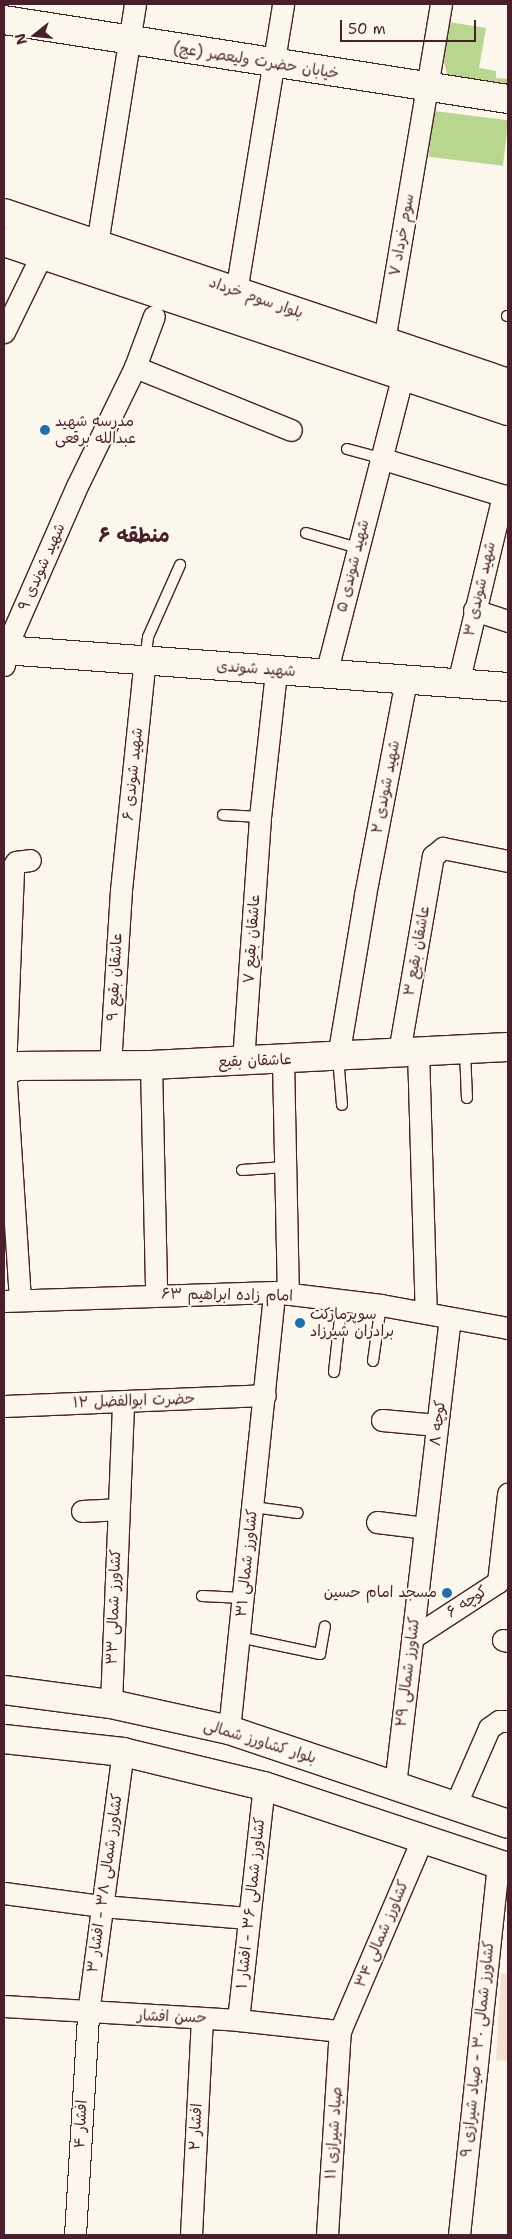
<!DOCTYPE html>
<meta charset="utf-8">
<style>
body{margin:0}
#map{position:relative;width:512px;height:2239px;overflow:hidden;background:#fbf7ec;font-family:"Shantell Sans","Playpen Sans Arabic",sans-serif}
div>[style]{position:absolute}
.built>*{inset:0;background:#f4e1d3}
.green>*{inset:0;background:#b9d68f;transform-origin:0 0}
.roads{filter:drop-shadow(1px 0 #4a1f2b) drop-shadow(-1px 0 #4a1f2b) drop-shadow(0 1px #4a1f2b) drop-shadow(0 -1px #4a1f2b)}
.lane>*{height:10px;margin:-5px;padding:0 5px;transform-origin:5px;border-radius:5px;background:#fbf7ec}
.street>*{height:21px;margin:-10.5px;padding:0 10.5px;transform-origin:10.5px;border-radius:10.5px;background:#fbf7ec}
.secondary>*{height:28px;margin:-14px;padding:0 14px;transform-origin:14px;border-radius:14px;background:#fbf7ec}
.primary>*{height:28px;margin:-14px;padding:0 14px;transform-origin:14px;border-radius:14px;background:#fbf7ec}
.dots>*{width:14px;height:14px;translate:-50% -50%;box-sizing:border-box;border:2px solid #fbf7ec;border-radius:50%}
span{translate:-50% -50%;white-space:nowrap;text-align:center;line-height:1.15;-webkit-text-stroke:4px #fbf7ec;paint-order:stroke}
.street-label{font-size:15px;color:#4a1f2b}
.poi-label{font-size:15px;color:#4a1f2b}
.left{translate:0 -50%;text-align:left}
.right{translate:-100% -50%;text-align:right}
.district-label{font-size:20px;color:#4a1f2b;font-weight:700}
.frame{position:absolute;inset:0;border:5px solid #4a1f2b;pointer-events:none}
.north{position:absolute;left:10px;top:10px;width:50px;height:50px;-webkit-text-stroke:4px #fbf7ec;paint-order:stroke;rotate:254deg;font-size:14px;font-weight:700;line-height:20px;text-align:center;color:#4a1f2b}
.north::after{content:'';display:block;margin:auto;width:18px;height:22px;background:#4a1f2b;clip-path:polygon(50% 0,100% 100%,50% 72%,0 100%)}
.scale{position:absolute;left:340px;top:20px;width:136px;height:22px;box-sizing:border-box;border:2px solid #4a1f2b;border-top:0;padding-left:6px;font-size:15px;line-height:18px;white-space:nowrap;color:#4a1f2b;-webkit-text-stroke:4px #fbf7ec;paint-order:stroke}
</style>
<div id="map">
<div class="built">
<div style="clip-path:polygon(501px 1973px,508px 1974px,508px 2061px,496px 2060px)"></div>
</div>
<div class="green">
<div style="clip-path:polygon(449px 22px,486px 28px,479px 68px,496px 71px,496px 78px,508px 79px,508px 77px,508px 89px,448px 78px,444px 62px)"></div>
<div style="left:434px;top:111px;width:75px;height:46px;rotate:7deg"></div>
</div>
<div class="roads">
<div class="lane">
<div style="left:507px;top:316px;width:1px"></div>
<div style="left:347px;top:449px;width:34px;rotate:15deg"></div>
<div style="left:306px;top:533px;width:54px;rotate:16.1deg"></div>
<div style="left:145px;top:659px;width:22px;rotate:-82deg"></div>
<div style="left:148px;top:637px;width:79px;rotate:-66deg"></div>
<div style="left:223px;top:815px;width:37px;rotate:3deg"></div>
<div style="left:465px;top:1051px;width:47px;rotate:87.6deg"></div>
<div style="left:338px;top:1057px;width:48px;rotate:85.2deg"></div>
<div style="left:242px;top:1170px;width:43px;rotate:-4deg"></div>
<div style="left:373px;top:1361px;width:57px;rotate:-81.9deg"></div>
<div style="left:334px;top:1372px;width:72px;rotate:-83.7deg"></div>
<div style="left:253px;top:1507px;width:45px;rotate:7.6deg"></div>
<div style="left:202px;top:1596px;width:41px;rotate:2.8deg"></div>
<div style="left:239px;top:1637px;width:83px;rotate:11.9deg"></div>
<div style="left:320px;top:1654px;width:28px;rotate:-80deg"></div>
</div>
<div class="street">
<div style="left:97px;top:244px;width:243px;rotate:-81deg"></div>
<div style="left:236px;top:292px;width:292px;rotate:-80.7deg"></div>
<div style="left:4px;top:332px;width:85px;rotate:-64deg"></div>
<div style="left:384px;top:341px;width:342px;rotate:-80.4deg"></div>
<div style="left:135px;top:367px;width:168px;rotate:22deg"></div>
<div style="left:380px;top:458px;width:134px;rotate:16.9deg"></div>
<div style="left:474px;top:610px;width:36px;rotate:18deg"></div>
<div style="left:4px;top:665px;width:15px;rotate:-86deg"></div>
<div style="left:5px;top:650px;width:181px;rotate:-66.3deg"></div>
<div style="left:78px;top:484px;width:130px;rotate:-64deg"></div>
<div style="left:135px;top:367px;width:54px;rotate:-69.6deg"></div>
<div style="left:326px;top:674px;width:309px;rotate:-75.6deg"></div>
<div style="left:458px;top:683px;width:193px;rotate:-76.5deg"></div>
<div style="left:418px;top:1050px;width:263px;rotate:88.3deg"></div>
<div style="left:399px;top:1052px;width:199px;rotate:-80.2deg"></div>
<div style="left:433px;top:856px;width:13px;rotate:-39deg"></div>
<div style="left:443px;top:848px;width:66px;rotate:11.3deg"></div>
<div style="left:338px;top:1057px;width:164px;rotate:-80.5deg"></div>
<div style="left:365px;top:895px;width:219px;rotate:-79.2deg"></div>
<div style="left:283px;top:1060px;width:234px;rotate:88.8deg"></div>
<div style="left:243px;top:1061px;width:245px;rotate:-86deg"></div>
<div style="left:260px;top:817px;width:147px;rotate:-83.7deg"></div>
<div style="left:110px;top:1065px;width:175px;rotate:-86.4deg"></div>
<div style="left:121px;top:890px;width:232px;rotate:-84.1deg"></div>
<div style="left:151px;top:1065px;width:229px;rotate:88.7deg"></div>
<div style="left:20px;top:1300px;width:230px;rotate:-93.7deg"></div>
<div style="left:5px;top:1070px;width:203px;rotate:-87.7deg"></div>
<div style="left:13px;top:867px;width:6px;rotate:-59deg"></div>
<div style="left:16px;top:862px;width:14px;rotate:-8deg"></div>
<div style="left:4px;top:1301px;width:270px;rotate:-1.9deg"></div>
<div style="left:274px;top:1292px;width:108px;rotate:6.9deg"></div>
<div style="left:381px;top:1305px;width:129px;rotate:10.3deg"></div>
<div style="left:4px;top:1406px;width:261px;rotate:-2.4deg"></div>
<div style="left:382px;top:1420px;width:55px;rotate:5.2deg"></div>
<div style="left:82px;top:1511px;width:35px;rotate:-3deg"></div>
<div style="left:377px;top:1522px;width:48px;rotate:7.1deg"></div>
<div style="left:412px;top:1638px;width:103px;rotate:-33.1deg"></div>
<div style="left:498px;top:1582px;width:89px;rotate:-83.5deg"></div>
<div style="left:503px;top:1640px;width:5px;rotate:11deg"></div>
<div style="left:111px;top:1704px;width:303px;rotate:-87.7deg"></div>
<div style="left:229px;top:1730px;width:440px;rotate:-84.1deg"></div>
<div style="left:395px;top:1785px;width:470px;rotate:-83.3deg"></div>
<div style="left:455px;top:1806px;width:85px;rotate:-66.4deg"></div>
<div style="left:489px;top:1728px;width:12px;rotate:-35deg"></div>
<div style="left:499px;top:1721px;width:9px"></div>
<div style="left:4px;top:1893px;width:99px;rotate:7.6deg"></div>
<div style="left:102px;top:1906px;width:146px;rotate:4.7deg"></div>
<div style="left:4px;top:2006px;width:234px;rotate:3.4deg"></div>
<div style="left:238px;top:2020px;width:103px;rotate:6.2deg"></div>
<div style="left:238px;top:2020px;width:235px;rotate:-83.7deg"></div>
<div style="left:75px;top:2235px;width:222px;rotate:-86.6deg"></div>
<div style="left:88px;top:2013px;width:263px;rotate:-82.4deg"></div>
<div style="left:191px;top:2235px;width:216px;rotate:-87.1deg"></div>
<div style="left:327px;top:2235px;width:204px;rotate:-86.4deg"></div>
<div style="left:340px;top:2031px;width:211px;rotate:-66.8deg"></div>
<div style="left:459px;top:2235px;width:374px;rotate:-84deg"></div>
</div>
<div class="secondary">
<div style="left:4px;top:20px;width:510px;rotate:8.91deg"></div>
<div style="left:4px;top:213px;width:532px;rotate:18.64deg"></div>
<div style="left:4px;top:242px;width:532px;rotate:18.54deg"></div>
<div style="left:4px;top:650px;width:505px;rotate:4.2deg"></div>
<div style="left:4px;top:1073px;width:14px;rotate:-30deg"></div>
<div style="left:16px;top:1066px;width:135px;rotate:-0.4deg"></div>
<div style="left:151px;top:1065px;width:357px;rotate:-2.9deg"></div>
</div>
<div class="primary">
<div style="left:4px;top:1690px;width:108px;rotate:7.5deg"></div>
<div style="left:111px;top:1704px;width:121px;rotate:12.4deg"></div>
<div style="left:229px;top:1730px;width:294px;rotate:18.6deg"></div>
<div style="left:4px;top:1739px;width:120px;rotate:6.2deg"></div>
<div style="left:123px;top:1752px;width:145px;rotate:13.6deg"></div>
<div style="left:264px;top:1786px;width:257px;rotate:18.4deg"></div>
</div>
</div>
<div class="dots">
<div style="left:45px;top:430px;background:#1f6fb2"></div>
<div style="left:300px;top:1323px;background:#1f6fb2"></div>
<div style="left:447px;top:1593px;background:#1f6fb2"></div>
</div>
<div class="street-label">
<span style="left:256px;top:61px;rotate:9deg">خیابان حضرت ولیعصر (عج)</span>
<span style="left:402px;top:235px;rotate:-80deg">سوم خرداد ۷</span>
<span style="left:256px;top:298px;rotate:19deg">بلوار سوم خرداد</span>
<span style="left:353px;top:566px;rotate:-76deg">شهید شوندی ۵</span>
<span style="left:42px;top:567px;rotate:-66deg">شهید شوندی ۹</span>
<span style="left:480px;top:589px;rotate:-77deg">شهید شوندی ۳</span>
<span style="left:256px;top:669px;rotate:4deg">شهید شوندی</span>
<span style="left:133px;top:774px;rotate:-84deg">شهید شوندی ۶</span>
<span style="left:386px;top:787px;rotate:-79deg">شهید شوندی ۲</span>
<span style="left:252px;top:939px;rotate:-86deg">عاشقان بقیع ۷</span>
<span style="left:417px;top:951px;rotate:-80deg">عاشقان بقیع ۳</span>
<span style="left:115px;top:977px;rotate:-87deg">عاشقان بقیع ۹</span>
<span style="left:255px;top:1061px;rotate:-2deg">عاشقان بقیع</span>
<span style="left:227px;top:1295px;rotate:1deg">امام زاده ابراهیم ۶۳</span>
<span style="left:134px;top:1401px;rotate:-2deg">حضرت ابوالفضل ۱۲</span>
<span style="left:438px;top:1423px;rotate:-83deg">کوچه ۸</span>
<span style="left:247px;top:1563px;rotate:-84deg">کشاورز شمالی ۳۱</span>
<span style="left:467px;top:1602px;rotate:-33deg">کوچه ۶</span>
<span style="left:114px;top:1607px;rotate:-88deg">کشاورز شمالی ۳۳</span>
<span style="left:408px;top:1672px;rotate:-83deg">کشاورز شمالی ۲۹</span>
<span style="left:260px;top:1742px;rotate:17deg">بلوار کشاورز شمالی</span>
<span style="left:105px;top:1883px;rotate:-82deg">کشاورز شمالی ۳۸ - افشار ۳</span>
<span style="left:251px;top:1903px;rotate:-84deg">کشاورز شمالی ۳۶ - افشار ۱</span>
<span style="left:382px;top:1934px;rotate:-67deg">کشاورز شمالی ۳۴</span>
<span style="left:172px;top:2017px;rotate:2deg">حسن افشار</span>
<span style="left:478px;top:2049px;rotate:-84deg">کشاورز شمالی ۳۰ - صیاد شیرازی ۹</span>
<span style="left:81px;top:2124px;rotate:-87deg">افشار ۴</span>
<span style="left:196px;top:2127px;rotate:-87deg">افشار ۲</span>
<span style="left:334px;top:2133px;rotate:-86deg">صیاد شیرازی ۱۱</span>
</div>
<div class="poi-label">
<span class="left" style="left:55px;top:430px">مدرسه شهید<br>عبدالله برقعی</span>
<span class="left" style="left:310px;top:1323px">سوپرمارکت<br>برادران شیرزاد</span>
<span class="right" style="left:437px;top:1593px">مسجد امام حسین</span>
</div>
<div class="district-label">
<span style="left:134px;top:535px">منطقه ۶</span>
</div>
<div class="frame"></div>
<div class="north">N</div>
<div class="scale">50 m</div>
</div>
